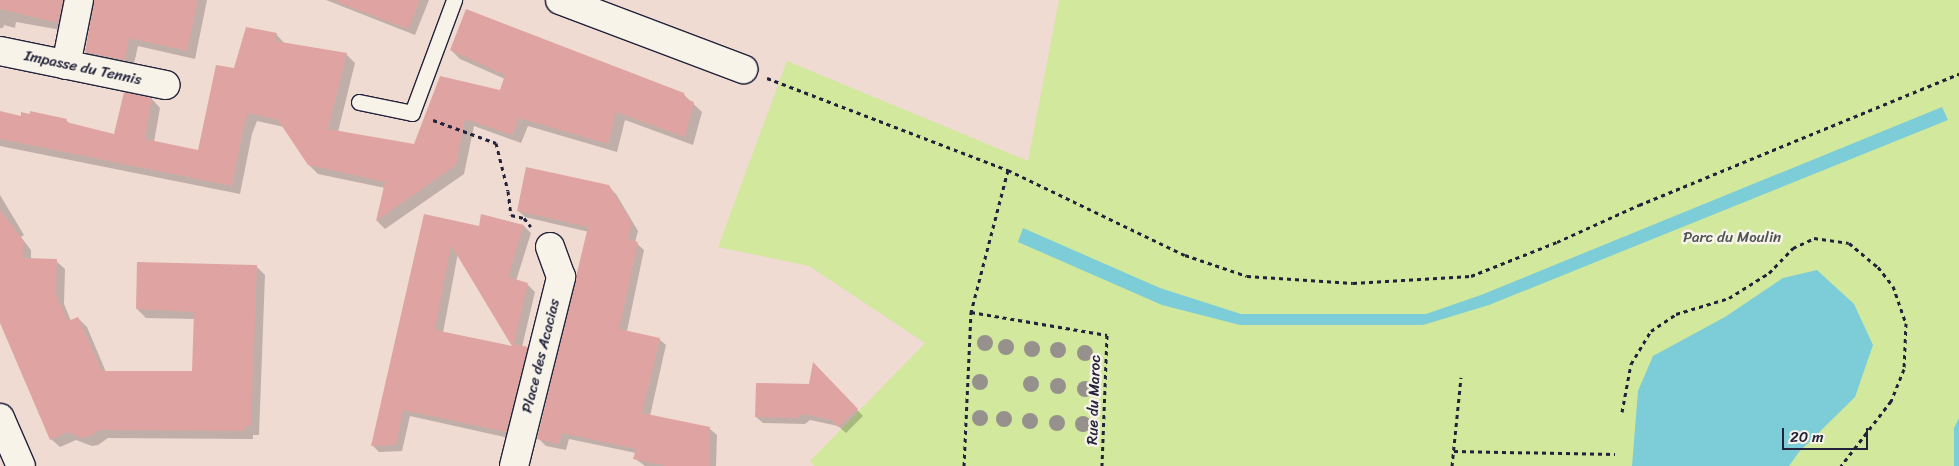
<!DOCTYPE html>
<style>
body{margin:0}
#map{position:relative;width:1959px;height:466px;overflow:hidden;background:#f0dbd3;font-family:Sriracha,sans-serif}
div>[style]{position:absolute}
.green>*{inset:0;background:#d1e89d}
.water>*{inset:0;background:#7ccdd7}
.shadow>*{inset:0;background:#0003}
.building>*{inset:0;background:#dfa4a1}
.path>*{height:3px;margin-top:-1.5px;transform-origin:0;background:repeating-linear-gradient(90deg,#22223b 0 4px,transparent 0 8px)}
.roads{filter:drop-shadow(1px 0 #22223b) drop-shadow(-1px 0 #22223b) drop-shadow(0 1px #22223b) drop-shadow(0 -1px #22223b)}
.service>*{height:15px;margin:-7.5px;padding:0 7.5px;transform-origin:7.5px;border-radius:7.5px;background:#f7f3e8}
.minor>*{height:28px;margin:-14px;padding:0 14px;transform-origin:14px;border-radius:14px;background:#f7f3e8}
.tertiary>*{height:28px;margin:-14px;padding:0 14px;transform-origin:14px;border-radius:14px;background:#f7f3e8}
.trees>*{width:16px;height:16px;margin:-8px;border-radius:50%;background:#97918d}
span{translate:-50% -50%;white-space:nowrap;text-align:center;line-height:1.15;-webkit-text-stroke:5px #f7f3e8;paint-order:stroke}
.street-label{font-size:15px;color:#22223b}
.park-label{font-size:15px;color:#4e5454}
.scale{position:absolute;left:1782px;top:428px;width:86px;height:22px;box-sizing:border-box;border:2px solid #22223b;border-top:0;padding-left:6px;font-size:15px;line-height:18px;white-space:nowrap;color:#22223b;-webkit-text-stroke:4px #f7f3e8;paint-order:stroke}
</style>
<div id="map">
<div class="green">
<div style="clip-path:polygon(1059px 0,1959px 0,1959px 466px,814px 466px,810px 461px,925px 343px,809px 266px,718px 247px,787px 61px,1028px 161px)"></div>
</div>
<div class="water">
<div style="clip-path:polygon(1942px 107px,1948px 120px,1489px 305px,1423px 325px,1240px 325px,1162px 305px,1018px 242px,1023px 228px,1160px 288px,1241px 314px,1426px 314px,1481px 295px)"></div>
<div style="clip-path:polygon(1817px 270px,1854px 304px,1873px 345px,1855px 397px,1799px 452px,1789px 466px,1632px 466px,1638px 391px,1653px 356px,1725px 317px,1783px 278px)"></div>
<div style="clip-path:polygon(1959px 418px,1959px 466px,1954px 466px,1954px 428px)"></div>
</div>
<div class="shadow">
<div style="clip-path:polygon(0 0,75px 0,67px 31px,16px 22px,15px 28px,4px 25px,3px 28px,0 28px)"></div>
<div style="clip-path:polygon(95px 0,207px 0,195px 59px,138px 46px,133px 68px,94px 60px,86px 52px)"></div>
<div style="clip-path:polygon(326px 0,429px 0,415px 35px)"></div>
<div style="clip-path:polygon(276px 34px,285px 44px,346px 54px,355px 63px,338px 132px,414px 146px,500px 91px,505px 79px,460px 59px,451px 50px,683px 94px,702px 112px,693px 145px,625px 120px,617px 152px,528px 126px,521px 143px,474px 126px,464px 174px,385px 229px,377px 221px,385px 188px,318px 174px,309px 165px,284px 127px,257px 121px,252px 134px,240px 194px,0 146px,0 113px,22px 117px,66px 120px,70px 124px,115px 136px,152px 99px,160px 108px,154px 142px,199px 151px,235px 70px)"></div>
<div style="clip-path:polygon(608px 186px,616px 194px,638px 231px,635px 242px,644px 250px,627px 331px,659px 339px,666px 345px,650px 416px,710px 429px,717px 435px,716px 466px,645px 466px,634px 458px,636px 453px,569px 439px,566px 450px,546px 446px,539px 439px,589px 232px,525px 217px,518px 211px)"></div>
<div style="clip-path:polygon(0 195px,24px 235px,21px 237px,31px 250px,31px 260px,56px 261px,65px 269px,64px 304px,71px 321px,78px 318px,87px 327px,106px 372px,193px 372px,195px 319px,146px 318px,137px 309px,256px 266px,265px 275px,259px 435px,253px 435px,253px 439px,108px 438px,98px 445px,92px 446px,76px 440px,60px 447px,51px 439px,0 320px)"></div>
<div style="clip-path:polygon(evenodd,425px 216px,480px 227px,524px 226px,531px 233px,516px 281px,528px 285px,535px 292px,522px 347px,527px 348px,534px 355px,513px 439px,410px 416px,402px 451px,379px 452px,372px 445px,425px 216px,458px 253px,514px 348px,443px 333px,458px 253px)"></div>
<div style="clip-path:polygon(814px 364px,863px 416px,846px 433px,838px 426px,810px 420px,805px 424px,763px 423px,756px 417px,810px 385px)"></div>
</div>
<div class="building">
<div style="clip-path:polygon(0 0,63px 0,58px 23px,0 9px)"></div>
<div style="clip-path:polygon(94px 0,198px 0,187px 51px,129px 38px,125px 60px,85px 52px)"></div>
<div style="clip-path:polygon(337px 0,420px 0,408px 29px,337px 2px)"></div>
<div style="clip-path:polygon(466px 9px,684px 93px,686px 99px,694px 102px,685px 137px,616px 112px,608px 144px,519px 118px,512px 135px,465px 119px,456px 165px,376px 221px,385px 182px,308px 165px,278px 120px,248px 113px,244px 125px,232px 186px,0 139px,0 111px,21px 116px,21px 112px,30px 114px,30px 111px,67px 119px,66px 122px,114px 134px,124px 92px,152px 98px,145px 139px,198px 150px,216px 65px,234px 68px,246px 27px,277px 33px,275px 41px,347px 53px,328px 129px,414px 144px,440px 76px,500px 90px,505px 75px,450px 50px)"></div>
<div style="clip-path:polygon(526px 167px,609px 185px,632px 223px,628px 239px,638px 242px,619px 329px,660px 338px,642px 413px,710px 427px,710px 466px,667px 466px,633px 459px,636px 449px,562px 433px,559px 444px,537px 439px,588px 227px,517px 211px)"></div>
<div style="clip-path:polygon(0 210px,23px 240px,23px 258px,57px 259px,56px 294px,68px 321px,78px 317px,102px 371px,192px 371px,194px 312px,136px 309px,137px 262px,257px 265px,251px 426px,245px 426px,245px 431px,99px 430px,89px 437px,82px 438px,67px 432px,50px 440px,0 323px)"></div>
<div style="clip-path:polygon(evenodd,424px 214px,479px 226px,481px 214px,524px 225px,508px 277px,528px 283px,514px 344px,528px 347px,506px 432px,403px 410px,396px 445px,371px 446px,424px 214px,451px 245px,510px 343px,512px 346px,435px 330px,451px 245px)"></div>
<div style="clip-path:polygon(813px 362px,858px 409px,838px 427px,832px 420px,803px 414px,798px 418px,755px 417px,756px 383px,809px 384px)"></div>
</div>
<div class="path">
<div style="left:767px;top:78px;width:258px;rotate:20.9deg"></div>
<div style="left:1008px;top:170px;width:196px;rotate:25.7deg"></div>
<div style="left:1185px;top:255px;width:65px;rotate:18.7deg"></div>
<div style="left:1247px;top:276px;width:106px;rotate:3.8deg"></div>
<div style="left:1353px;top:283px;width:118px;rotate:-3.4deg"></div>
<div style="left:1471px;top:276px;width:92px;rotate:-21.6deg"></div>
<div style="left:1557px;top:242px;width:90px;rotate:-24.3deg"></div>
<div style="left:1639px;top:205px;width:346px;rotate:-22.3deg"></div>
<div style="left:433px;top:120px;width:67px;rotate:20.1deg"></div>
<div style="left:496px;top:143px;width:49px;rotate:76deg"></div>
<div style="left:508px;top:191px;width:24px;rotate:83deg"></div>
<div style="left:511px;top:215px;width:13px;rotate:13deg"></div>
<div style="left:524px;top:218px;width:11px;rotate:52deg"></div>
<div style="left:1008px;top:170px;width:147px;rotate:104.6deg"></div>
<div style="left:971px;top:312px;width:138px;rotate:9.6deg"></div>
<div style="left:1107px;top:335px;width:131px;rotate:92.2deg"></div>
<div style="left:1622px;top:412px;width:49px;rotate:-79.4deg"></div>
<div style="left:1631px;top:364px;width:39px;rotate:-59deg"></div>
<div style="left:1651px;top:331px;width:30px;rotate:-34deg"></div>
<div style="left:1676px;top:314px;width:55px;rotate:-16.8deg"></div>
<div style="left:1729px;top:298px;width:47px;rotate:-32deg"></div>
<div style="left:1769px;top:273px;width:35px;rotate:-46deg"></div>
<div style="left:1793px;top:248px;width:23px;rotate:-25deg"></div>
<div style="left:1814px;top:238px;width:35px;rotate:8deg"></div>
<div style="left:1849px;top:243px;width:38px;rotate:40deg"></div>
<div style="left:1878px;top:267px;width:24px;rotate:52deg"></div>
<div style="left:1893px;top:286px;width:39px;rotate:71deg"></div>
<div style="left:1906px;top:323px;width:46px;rotate:92.5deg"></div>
<div style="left:1904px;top:369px;width:35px;rotate:112deg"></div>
<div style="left:1891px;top:401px;width:82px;rotate:127.6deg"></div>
<div style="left:1454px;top:451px;width:161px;rotate:1.1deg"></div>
<div style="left:964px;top:466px;width:154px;rotate:-87.4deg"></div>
<div style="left:1452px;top:466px;width:89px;rotate:-84.2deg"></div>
</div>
<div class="roads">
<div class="service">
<div style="left:359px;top:102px;width:54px;rotate:11.7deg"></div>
<div style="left:412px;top:113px;width:121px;rotate:-69.6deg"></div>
</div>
<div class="minor">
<div style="left:560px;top:0;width:196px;rotate:20.7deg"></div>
<div style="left:0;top:51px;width:169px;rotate:11.6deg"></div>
<div style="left:66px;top:65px;width:66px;rotate:-78.7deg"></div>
<div style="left:514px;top:466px;width:195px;rotate:-76deg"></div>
<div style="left:561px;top:277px;width:32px;rotate:-110deg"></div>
</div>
<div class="tertiary">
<div style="left:0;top:418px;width:52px;rotate:66.4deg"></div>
</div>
</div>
<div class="trees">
<div style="left:985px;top:343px"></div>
<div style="left:1006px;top:347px"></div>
<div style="left:1032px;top:349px"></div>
<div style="left:1058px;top:350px"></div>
<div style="left:1085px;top:353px"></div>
<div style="left:980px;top:382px"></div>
<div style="left:1031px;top:384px"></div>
<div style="left:1058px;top:386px"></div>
<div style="left:1085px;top:389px"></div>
<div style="left:980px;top:418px"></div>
<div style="left:1004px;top:419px"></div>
<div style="left:1030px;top:421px"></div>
<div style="left:1057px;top:423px"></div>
<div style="left:1083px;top:424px"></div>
</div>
<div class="street-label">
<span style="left:83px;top:68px;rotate:12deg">Impasse du Tennis</span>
<span style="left:541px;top:356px;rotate:-76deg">Place des Acacias</span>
<span style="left:1094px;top:400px;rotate:-88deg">Rue du Maroc</span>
</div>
<div class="park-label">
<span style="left:1732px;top:238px">Parc du Moulin</span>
</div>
<div class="scale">20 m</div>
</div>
